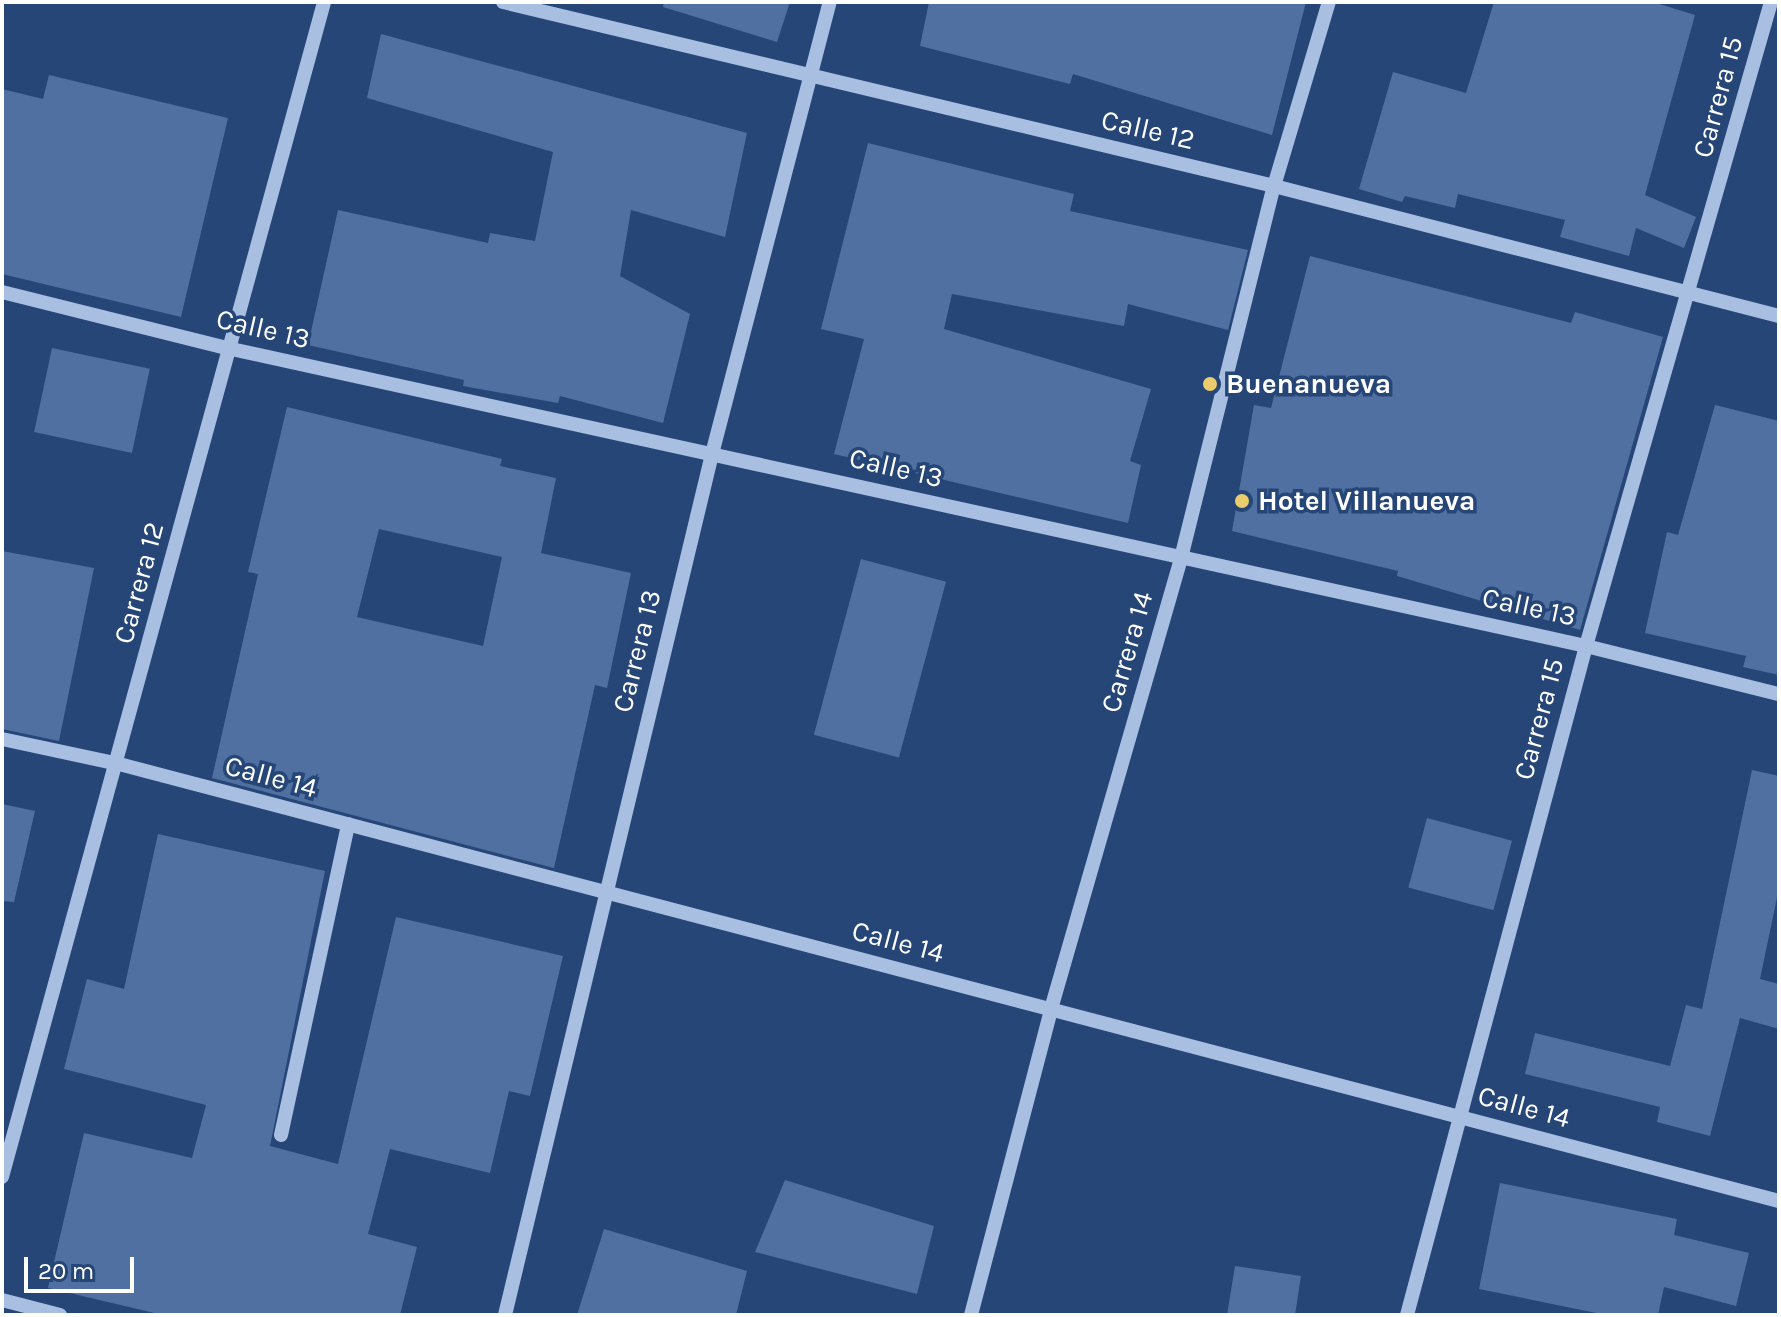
<!DOCTYPE html>
<style>
body{margin:0}
#map{position:relative;width:1781px;height:1317px;overflow:hidden;background:#264677;font-family:Karla,sans-serif}
div>[style]{position:absolute}
.building>*{inset:0;background:#4f70a0;transform-origin:0 0}
.minor>*{height:14px;margin:-7px;padding:0 7px;transform-origin:7px;border-radius:7px;background:#a8bfe2}
.dots>*{width:22px;height:22px;translate:-50% -50%;box-sizing:border-box;border:4px solid #264677;border-radius:50%}
span{translate:-50% -50%;white-space:nowrap;text-align:center;line-height:1.15;-webkit-text-stroke:7px #264677;paint-order:stroke}
.street-label{font-size:28px;color:#fff}
.poi-label{font-size:28px;color:#fff;font-weight:700}
.left{translate:0 -50%;text-align:left}
.frame{position:absolute;inset:0;border:4px solid #fff;pointer-events:none}
.scale{position:absolute;left:24px;top:1257px;width:110px;height:36px;box-sizing:border-box;border:4px solid #fff;border-top:0;padding-left:10px;font-size:24px;line-height:28px;white-space:nowrap;color:#fff;-webkit-text-stroke:6px #264677;paint-order:stroke}
</style>
<div id="map">
<div class="building">
<div style="clip-path:polygon(664px 2px,790px 2px,777px 42px,663px 7px)"></div>
<div style="clip-path:polygon(929px 2px,1306px 2px,1272px 135px,1073px 74px,1070px 84px,920px 46px)"></div>
<div style="clip-path:polygon(1494px 2px,1653px 2px,1695px 15px,1645px 195px,1696px 217px,1684px 248px,1636px 228px,1629px 256px,1560px 237px,1565px 220px,1458px 194px,1455px 208px,1405px 196px,1402px 202px,1359px 189px,1393px 72px,1466px 93px)"></div>
<div style="clip-path:polygon(381px 34px,747px 133px,725px 237px,631px 210px,620px 276px,690px 314px,663px 423px,560px 396px,558px 403px,463px 386px,464px 380px,308px 345px,338px 210px,488px 243px,490px 233px,535px 241px,553px 152px,367px 98px)"></div>
<div style="clip-path:polygon(49px 75px,228px 118px,181px 317px,2px 274px,2px 89px,43px 99px)"></div>
<div style="clip-path:polygon(868px 143px,1074px 194px,1070px 211px,1248px 250px,1228px 330px,1128px 304px,1124px 326px,952px 294px,944px 329px,1151px 389px,1130px 461px,1141px 465px,1128px 523px,834px 454px,864px 339px,821px 329px)"></div>
<div style="clip-path:polygon(1310px 256px,1571px 323px,1575px 312px,1663px 337px,1580px 630px,1397px 576px,1398px 571px,1232px 531px,1254px 405px,1271px 408px)"></div>
<div style="left:52px;top:348px;width:100px;height:86px;rotate:12deg"></div>
<div style="clip-path:polygon(1715px 405px,1779px 421px,1779px 675px,1743px 667px,1746px 656px,1645px 633px,1667px 532px,1678px 535px)"></div>
<div style="clip-path:polygon(evenodd,287px 407px,502px 459px,500px 466px,556px 478px,541px 553px,631px 573px,607px 688px,595px 685px,554px 868px,212px 778px,258px 574px,248px 572px,287px 407px,379px 529px,502px 557px,483px 646px,357px 617px,379px 529px)"></div>
<div style="clip-path:polygon(2px 551px,94px 568px,59px 741px,2px 729px)"></div>
<div style="left:861px;top:559px;width:88px;height:182px;rotate:15deg"></div>
<div style="clip-path:polygon(1752px 770px,1779px 776px,1779px 888px,1760px 979px,1779px 984px,1779px 1029px,1740px 1018px,1710px 1136px,1657px 1122px,1660px 1107px,1525px 1074px,1535px 1033px,1670px 1066px,1686px 1005px,1702px 1009px)"></div>
<div style="clip-path:polygon(2px 804px,35px 811px,14px 902px,2px 901px)"></div>
<div style="left:1427px;top:818px;width:88px;height:72px;rotate:15deg"></div>
<div style="clip-path:polygon(158px 834px,325px 871px,270px 1146px,338px 1164px,396px 917px,563px 956px,530px 1096px,509px 1091px,490px 1173px,390px 1149px,368px 1234px,417px 1247px,400px 1315px,163px 1315px,48px 1288px,84px 1133px,192px 1158px,206px 1105px,64px 1069px,87px 979px,124px 989px)"></div>
<div style="clip-path:polygon(785px 1180px,934px 1226px,917px 1294px,755px 1252px)"></div>
<div style="clip-path:polygon(1500px 1183px,1677px 1219px,1674px 1235px,1749px 1253px,1736px 1306px,1664px 1287px,1658px 1315px,1606px 1315px,1479px 1289px)"></div>
<div style="clip-path:polygon(604px 1229px,747px 1271px,736px 1315px,577px 1315px)"></div>
<div style="clip-path:polygon(1235px 1266px,1301px 1276px,1295px 1315px,1227px 1315px)"></div>
</div>
<div class="minor">
<div style="left:503px;top:2px;width:793px;rotate:13.42deg"></div>
<div style="left:1274px;top:186px;width:521px;rotate:14.44deg"></div>
<div style="left:2px;top:292px;width:232px;rotate:14deg"></div>
<div style="left:227px;top:348px;width:1391px;rotate:12.37deg"></div>
<div style="left:1586px;top:646px;width:199px;rotate:14deg"></div>
<div style="left:2px;top:739px;width:120px;rotate:12.1deg"></div>
<div style="left:119px;top:764px;width:1717px;rotate:14.75deg"></div>
<div style="left:281px;top:1135px;width:318px;rotate:-77.8deg"></div>
<div style="left:2px;top:1177px;width:1218px;rotate:-74.67deg"></div>
<div style="left:2px;top:1300px;width:60px;rotate:14.5deg"></div>
<div style="left:505px;top:1315px;width:886px;rotate:-76.48deg"></div>
<div style="left:712px;top:454px;width:467px;rotate:-75.4deg"></div>
<div style="left:971px;top:1315px;width:316px;rotate:-75.3deg"></div>
<div style="left:1051px;top:1009px;width:469px;rotate:-73.9deg"></div>
<div style="left:1181px;top:558px;width:383px;rotate:-76deg"></div>
<div style="left:1274px;top:186px;width:192px;rotate:-73.4deg"></div>
<div style="left:1407px;top:1315px;width:693px;rotate:-75.02deg"></div>
<div style="left:1586px;top:646px;width:670px;rotate:-73.97deg"></div>
</div>
<div class="dots">
<div style="left:1210px;top:384px;background:#eacc6d"></div>
<div style="left:1242px;top:501px;background:#eacc6d"></div>
</div>
<div class="street-label">
<span style="left:1718px;top:97px;rotate:-75deg">Carrera 15</span>
<span style="left:1148px;top:130px;rotate:13deg">Calle 12</span>
<span style="left:263px;top:329px;rotate:13deg">Calle 13</span>
<span style="left:896px;top:468px;rotate:13deg">Calle 13</span>
<span style="left:139px;top:583px;rotate:-75deg">Carrera 12</span>
<span style="left:1529px;top:607px;rotate:12deg">Calle 13</span>
<span style="left:637px;top:651px;rotate:-76deg">Carrera 13</span>
<span style="left:1127px;top:652px;rotate:-74deg">Carrera 14</span>
<span style="left:1539px;top:719px;rotate:-75deg">Carrera 15</span>
<span style="left:271px;top:777px;rotate:15deg">Calle 14</span>
<span style="left:898px;top:942px;rotate:15deg">Calle 14</span>
<span style="left:1524px;top:1107px;rotate:15deg">Calle 14</span>
</div>
<div class="poi-label">
<span class="left" style="left:1226px;top:384px">Buenanueva</span>
<span class="left" style="left:1258px;top:501px">Hotel Villanueva</span>
</div>
<div class="frame"></div>
<div class="scale">20 m</div>
</div>
